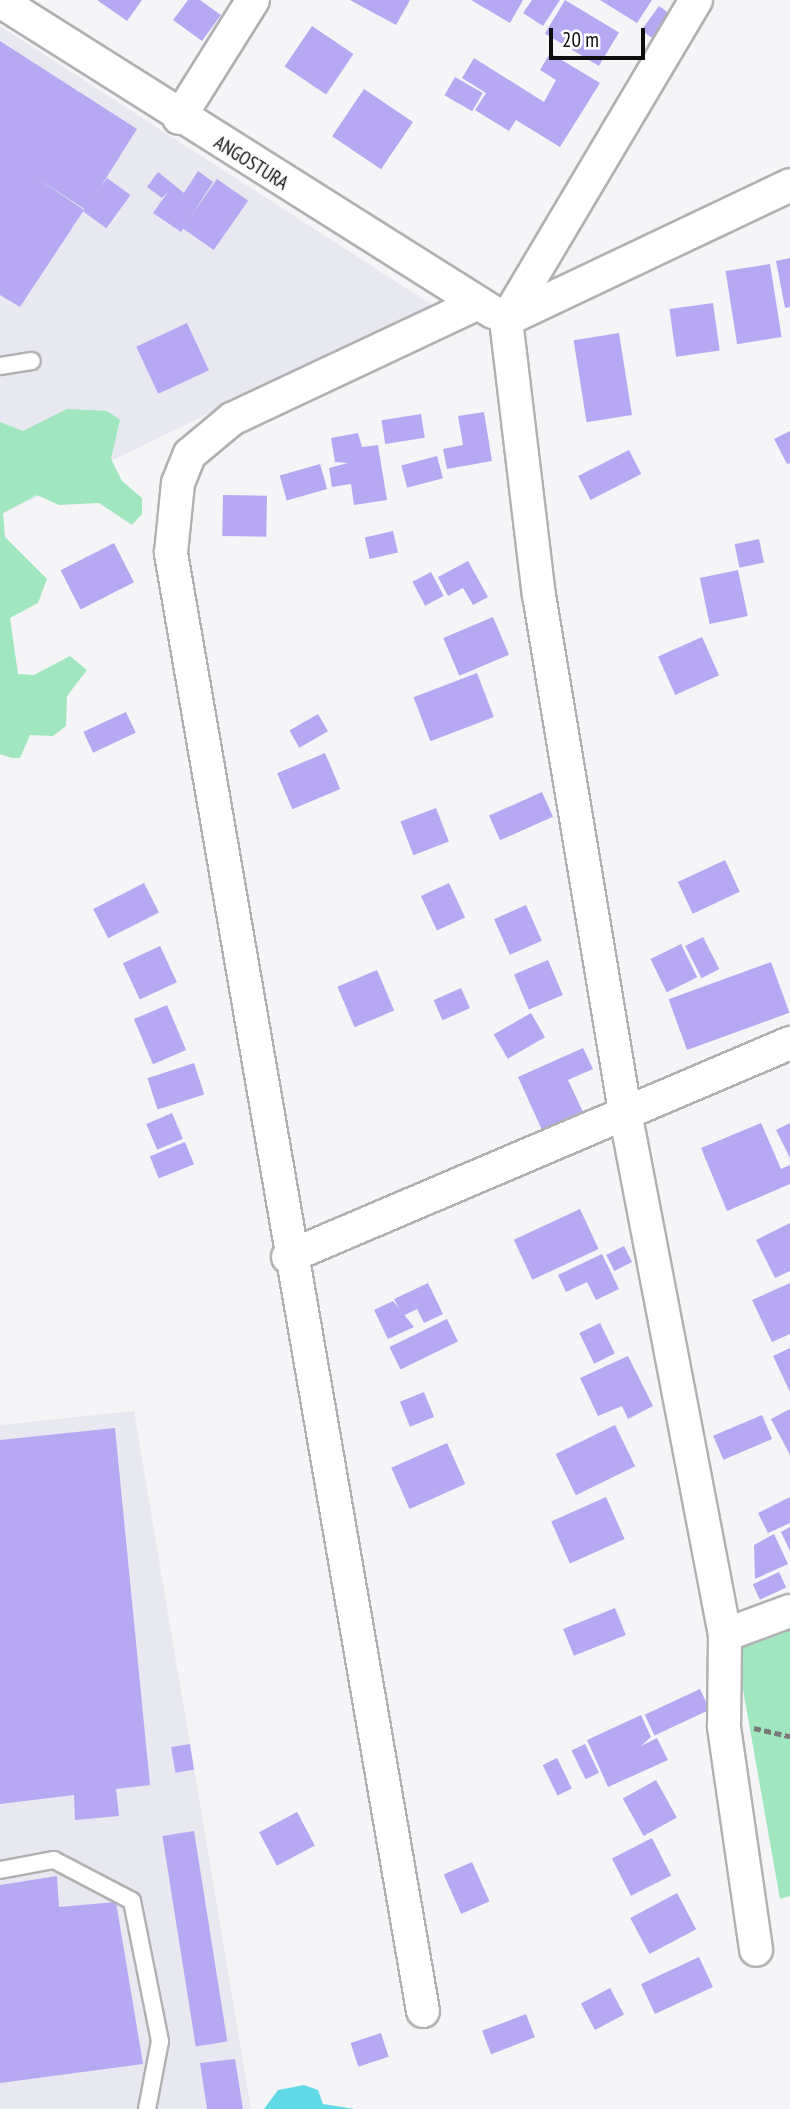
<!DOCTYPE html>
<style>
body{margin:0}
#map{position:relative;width:790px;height:2109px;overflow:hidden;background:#f5f5f7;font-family:"PT Sans Narrow",sans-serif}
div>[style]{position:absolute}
.built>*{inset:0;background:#e8e8f0}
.green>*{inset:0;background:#a0e6be}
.water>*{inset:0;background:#62d9e6}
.building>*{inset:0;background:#b7a8f3;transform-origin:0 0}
.path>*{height:4.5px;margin-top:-2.25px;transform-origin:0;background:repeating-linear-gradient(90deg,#79797a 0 7px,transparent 0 10.5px)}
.roads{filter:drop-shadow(2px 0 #b1b1b3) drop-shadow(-2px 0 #b1b1b3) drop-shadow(0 2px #b1b1b3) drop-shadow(0 -2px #b1b1b3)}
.lane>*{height:16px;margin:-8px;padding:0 8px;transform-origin:8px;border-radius:8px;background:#fff}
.street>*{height:32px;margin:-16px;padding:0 16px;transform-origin:16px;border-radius:16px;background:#fff}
span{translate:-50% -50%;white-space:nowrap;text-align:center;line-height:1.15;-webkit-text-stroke:5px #fff;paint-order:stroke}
.street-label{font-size:19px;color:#0d0d0e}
.scale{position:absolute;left:549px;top:28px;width:96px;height:32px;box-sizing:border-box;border:4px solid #0d0d0e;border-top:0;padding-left:9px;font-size:21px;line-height:24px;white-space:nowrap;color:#0d0d0e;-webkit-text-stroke:5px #fff;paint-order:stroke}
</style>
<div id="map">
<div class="built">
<div style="clip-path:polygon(0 26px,432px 305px,0 515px)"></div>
<div style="clip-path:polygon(134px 1411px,251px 2109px,0 2109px,0 1425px)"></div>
</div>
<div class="green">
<div style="clip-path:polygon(67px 409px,107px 411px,120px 420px,111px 459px,122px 481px,142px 498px,142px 514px,132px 525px,99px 503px,59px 505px,37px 495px,3px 513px,5px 537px,47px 579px,38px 603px,10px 618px,18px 674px,34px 675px,70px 656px,87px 670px,67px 696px,66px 726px,53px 736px,30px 735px,20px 758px,12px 758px,0 754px,0 422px,23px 431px)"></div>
<div style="clip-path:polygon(790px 1625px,790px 1896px,780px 1899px,735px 1644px)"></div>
</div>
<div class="water">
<div style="clip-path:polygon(304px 2085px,318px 2090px,323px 2104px,355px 2109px,264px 2109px,278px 2090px)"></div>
</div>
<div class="building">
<div style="clip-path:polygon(97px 0,142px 0,127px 21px)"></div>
<div style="clip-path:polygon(188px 0,200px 0,221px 15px,202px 41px,173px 20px)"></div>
<div style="clip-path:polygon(350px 0,410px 0,396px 25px)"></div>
<div style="clip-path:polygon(471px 0,523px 0,510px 23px)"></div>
<div style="clip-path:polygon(532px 0,560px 0,543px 26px,523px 13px)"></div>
<div style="left:565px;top:0;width:63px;height:39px;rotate:31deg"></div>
<div style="clip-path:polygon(600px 0,652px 0,637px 23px)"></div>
<div style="left:659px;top:6px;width:19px;height:30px;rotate:36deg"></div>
<div style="left:312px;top:26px;width:50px;height:49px;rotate:34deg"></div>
<div style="clip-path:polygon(0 41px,137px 129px,86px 210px,35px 177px,84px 210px,20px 307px,0 295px)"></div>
<div style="clip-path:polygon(550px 53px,600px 83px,560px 147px,516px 120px,509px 131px,475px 110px,486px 93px,462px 78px,474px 58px,544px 102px,556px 80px,540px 70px)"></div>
<div style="left:455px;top:77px;width:32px;height:21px;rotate:30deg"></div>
<div style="left:364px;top:89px;width:59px;height:57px;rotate:34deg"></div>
<div style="clip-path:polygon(198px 171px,213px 182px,181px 232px,153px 213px,168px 192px,162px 198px,147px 187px,158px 172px,184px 193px)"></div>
<div style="left:107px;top:178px;width:29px;height:41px;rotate:36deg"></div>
<div style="left:217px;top:179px;width:38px;height:60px;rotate:35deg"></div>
<div style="clip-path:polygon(790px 258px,790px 307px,785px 308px,776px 261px)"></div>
<div style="left:770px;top:264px;width:74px;height:45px;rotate:81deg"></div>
<div style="left:713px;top:303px;width:48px;height:44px;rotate:82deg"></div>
<div style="left:187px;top:323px;width:52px;height:56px;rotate:65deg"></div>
<div style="left:619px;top:333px;width:83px;height:46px;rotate:81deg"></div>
<div style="clip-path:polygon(484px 412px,492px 461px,447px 469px,443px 449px,463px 445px,458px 416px)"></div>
<div style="left:421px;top:414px;width:24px;height:40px;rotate:81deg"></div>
<div style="clip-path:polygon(790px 431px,790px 463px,787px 464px,774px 439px)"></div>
<div style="clip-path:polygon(358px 433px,362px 447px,378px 445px,387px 500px,354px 505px,351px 484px,332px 487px,329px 468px,348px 463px,335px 462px,331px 438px)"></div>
<div style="left:629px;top:450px;width:27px;height:57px;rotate:63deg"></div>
<div style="left:437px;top:456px;width:23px;height:37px;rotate:75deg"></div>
<div style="left:320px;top:464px;width:26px;height:42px;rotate:74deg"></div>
<div style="left:223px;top:495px;width:44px;height:41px;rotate:1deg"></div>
<div style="left:393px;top:531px;width:22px;height:29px;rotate:77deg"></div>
<div style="left:759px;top:539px;width:24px;height:25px;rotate:78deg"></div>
<div style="left:114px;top:543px;width:44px;height:60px;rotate:63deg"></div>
<div style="clip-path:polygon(468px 561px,488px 597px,473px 605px,463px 588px,448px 596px,438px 577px)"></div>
<div style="left:738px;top:570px;width:47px;height:39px;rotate:78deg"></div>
<div style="left:431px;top:572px;width:27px;height:21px;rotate:62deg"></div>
<div style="left:493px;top:617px;width:41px;height:54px;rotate:67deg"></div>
<div style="left:702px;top:637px;width:42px;height:48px;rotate:66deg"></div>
<div style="left:477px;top:673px;width:47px;height:68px;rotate:69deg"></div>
<div style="left:126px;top:712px;width:23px;height:47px;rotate:65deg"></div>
<div style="left:318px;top:714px;width:20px;height:33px;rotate:60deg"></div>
<div style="left:325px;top:753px;width:39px;height:52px;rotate:67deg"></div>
<div style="left:542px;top:792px;width:27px;height:58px;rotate:66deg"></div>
<div style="left:436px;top:808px;width:36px;height:38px;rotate:69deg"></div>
<div style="left:725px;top:860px;width:35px;height:52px;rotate:65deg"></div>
<div style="left:144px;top:883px;width:33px;height:57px;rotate:63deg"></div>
<div style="left:449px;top:883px;width:38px;height:31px;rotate:65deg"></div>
<div style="left:526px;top:905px;width:39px;height:35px;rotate:66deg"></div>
<div style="left:703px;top:937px;width:36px;height:20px;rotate:63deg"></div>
<div style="left:681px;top:944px;width:37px;height:34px;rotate:64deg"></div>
<div style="left:160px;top:946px;width:40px;height:41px;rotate:65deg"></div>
<div style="left:548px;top:960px;width:38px;height:37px;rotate:67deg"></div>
<div style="left:771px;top:962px;width:54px;height:109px;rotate:70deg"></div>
<div style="left:377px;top:970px;width:44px;height:43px;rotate:67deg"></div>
<div style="left:461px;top:988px;width:22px;height:30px;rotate:66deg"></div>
<div style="left:167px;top:1005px;width:49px;height:36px;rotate:67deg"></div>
<div style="left:531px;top:1013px;width:28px;height:43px;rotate:60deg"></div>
<div style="clip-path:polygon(583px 1048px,593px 1069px,568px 1080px,583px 1112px,542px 1130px,518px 1077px)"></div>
<div style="left:194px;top:1063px;width:33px;height:49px;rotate:72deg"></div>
<div style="left:172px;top:1113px;width:28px;height:28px;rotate:67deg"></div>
<div style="clip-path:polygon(761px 1123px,781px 1169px,790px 1165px,790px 1184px,727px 1211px,701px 1148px)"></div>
<div style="clip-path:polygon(790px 1123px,790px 1158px,776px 1130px)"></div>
<div style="left:185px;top:1142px;width:24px;height:38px;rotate:68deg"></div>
<div style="left:580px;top:1209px;width:44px;height:73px;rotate:65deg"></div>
<div style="clip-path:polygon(790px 1223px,790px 1271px,775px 1278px,756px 1240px)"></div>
<div style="left:624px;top:1246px;width:18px;height:20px;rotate:63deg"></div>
<div style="clip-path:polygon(602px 1254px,619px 1289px,596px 1300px,587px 1282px,566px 1292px,558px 1275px)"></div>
<div style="clip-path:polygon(428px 1283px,443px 1314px,424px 1323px,417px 1309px,403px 1316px,394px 1299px)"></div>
<div style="clip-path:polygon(790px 1283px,790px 1334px,772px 1342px,752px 1300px)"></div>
<div style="clip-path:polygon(393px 1301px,414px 1327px,388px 1339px,374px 1310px)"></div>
<div style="left:447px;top:1319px;width:25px;height:64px;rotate:64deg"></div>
<div style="left:600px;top:1323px;width:34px;height:23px;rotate:64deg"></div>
<div style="clip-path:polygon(790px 1348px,790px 1392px,773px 1356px)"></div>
<div style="clip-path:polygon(628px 1356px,653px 1406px,628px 1419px,622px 1406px,598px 1416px,580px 1378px)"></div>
<div style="left:424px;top:1392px;width:27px;height:26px;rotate:68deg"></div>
<div style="clip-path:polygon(790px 1409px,790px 1455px,771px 1419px)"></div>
<div style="left:762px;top:1415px;width:26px;height:53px;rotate:67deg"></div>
<div style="left:615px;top:1425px;width:46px;height:66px;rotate:64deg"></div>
<div style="clip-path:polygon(115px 1428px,150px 1785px,116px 1789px,119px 1816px,75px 1820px,74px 1795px,0 1804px,0 1440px)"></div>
<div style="left:447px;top:1443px;width:45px;height:61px;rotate:66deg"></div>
<div style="left:606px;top:1497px;width:46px;height:60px;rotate:66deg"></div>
<div style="clip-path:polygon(790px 1497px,790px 1523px,768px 1533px,758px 1513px)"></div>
<div style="clip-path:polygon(790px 1527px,790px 1551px,781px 1532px)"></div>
<div style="clip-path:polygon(774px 1534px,788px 1564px,755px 1579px,754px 1545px)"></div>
<div style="left:779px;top:1572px;width:17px;height:29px;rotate:65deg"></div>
<div style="left:615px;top:1608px;width:29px;height:56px;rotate:68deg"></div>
<div style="left:700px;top:1689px;width:23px;height:61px;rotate:65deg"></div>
<div style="clip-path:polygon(641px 1715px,651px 1737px,641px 1746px,657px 1738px,668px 1760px,608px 1787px,587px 1740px)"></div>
<div style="left:190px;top:1744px;width:26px;height:19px;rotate:81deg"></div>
<div style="left:585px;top:1744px;width:32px;height:15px;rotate:64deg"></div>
<div style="left:557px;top:1758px;width:34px;height:16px;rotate:64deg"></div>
<div style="left:656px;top:1780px;width:43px;height:38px;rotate:61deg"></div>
<div style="left:297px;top:1812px;width:38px;height:43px;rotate:62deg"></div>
<div style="left:194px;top:1831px;width:213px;height:32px;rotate:81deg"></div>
<div style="left:652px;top:1838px;width:42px;height:45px;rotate:63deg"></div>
<div style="left:472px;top:1862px;width:43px;height:31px;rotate:66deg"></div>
<div style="clip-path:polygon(57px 1876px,59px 1907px,116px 1902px,143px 2064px,0 2083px,0 1885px)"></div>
<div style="left:677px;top:1893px;width:41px;height:53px;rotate:62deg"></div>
<div style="left:699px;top:1957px;width:33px;height:64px;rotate:65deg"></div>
<div style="left:610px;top:1988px;width:30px;height:33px;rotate:62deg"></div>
<div style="left:526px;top:2014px;width:25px;height:47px;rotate:69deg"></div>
<div style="left:381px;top:2033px;width:25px;height:32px;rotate:72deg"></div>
<div style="clip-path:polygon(235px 2059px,243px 2109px,207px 2109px,200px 2063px)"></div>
</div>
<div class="path">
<div style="left:754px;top:1728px;width:37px;rotate:13deg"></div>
</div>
<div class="roads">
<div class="lane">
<div style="left:0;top:366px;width:32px;rotate:-9deg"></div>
<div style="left:0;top:1870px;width:55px;rotate:-10.5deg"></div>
<div style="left:54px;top:1860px;width:88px;rotate:27.7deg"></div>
<div style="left:132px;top:1901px;width:143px;rotate:78.7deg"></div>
<div style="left:160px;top:2041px;width:69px;rotate:100.8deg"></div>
</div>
<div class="street">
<div style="left:696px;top:0;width:372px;rotate:120.7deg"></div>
<div style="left:506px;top:320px;width:277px;rotate:83.2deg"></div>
<div style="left:539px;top:595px;width:529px;rotate:80.54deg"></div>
<div style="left:626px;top:1117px;width:527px;rotate:79.18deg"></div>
<div style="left:725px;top:1635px;width:92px;rotate:90.6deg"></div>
<div style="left:724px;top:1727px;width:225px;rotate:81.8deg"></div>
<div style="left:0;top:1px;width:583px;rotate:32.25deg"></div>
<div style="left:179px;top:118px;width:139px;rotate:-57.9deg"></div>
<div style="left:506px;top:320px;width:314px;rotate:-25.4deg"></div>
<div style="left:288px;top:1257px;width:546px;rotate:-23.09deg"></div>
<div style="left:725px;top:1635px;width:69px;rotate:-20.3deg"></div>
<div style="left:423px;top:2011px;width:1480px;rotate:-99.81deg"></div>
<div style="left:171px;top:553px;width:70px;rotate:-84.3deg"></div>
<div style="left:178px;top:483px;width:31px;rotate:-68deg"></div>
<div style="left:190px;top:454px;width:55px;rotate:-39.8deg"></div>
<div style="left:232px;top:419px;width:272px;rotate:-25.2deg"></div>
</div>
</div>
<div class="street-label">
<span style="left:251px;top:163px;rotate:32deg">ANGOSTURA</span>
</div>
<div class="scale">20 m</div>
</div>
